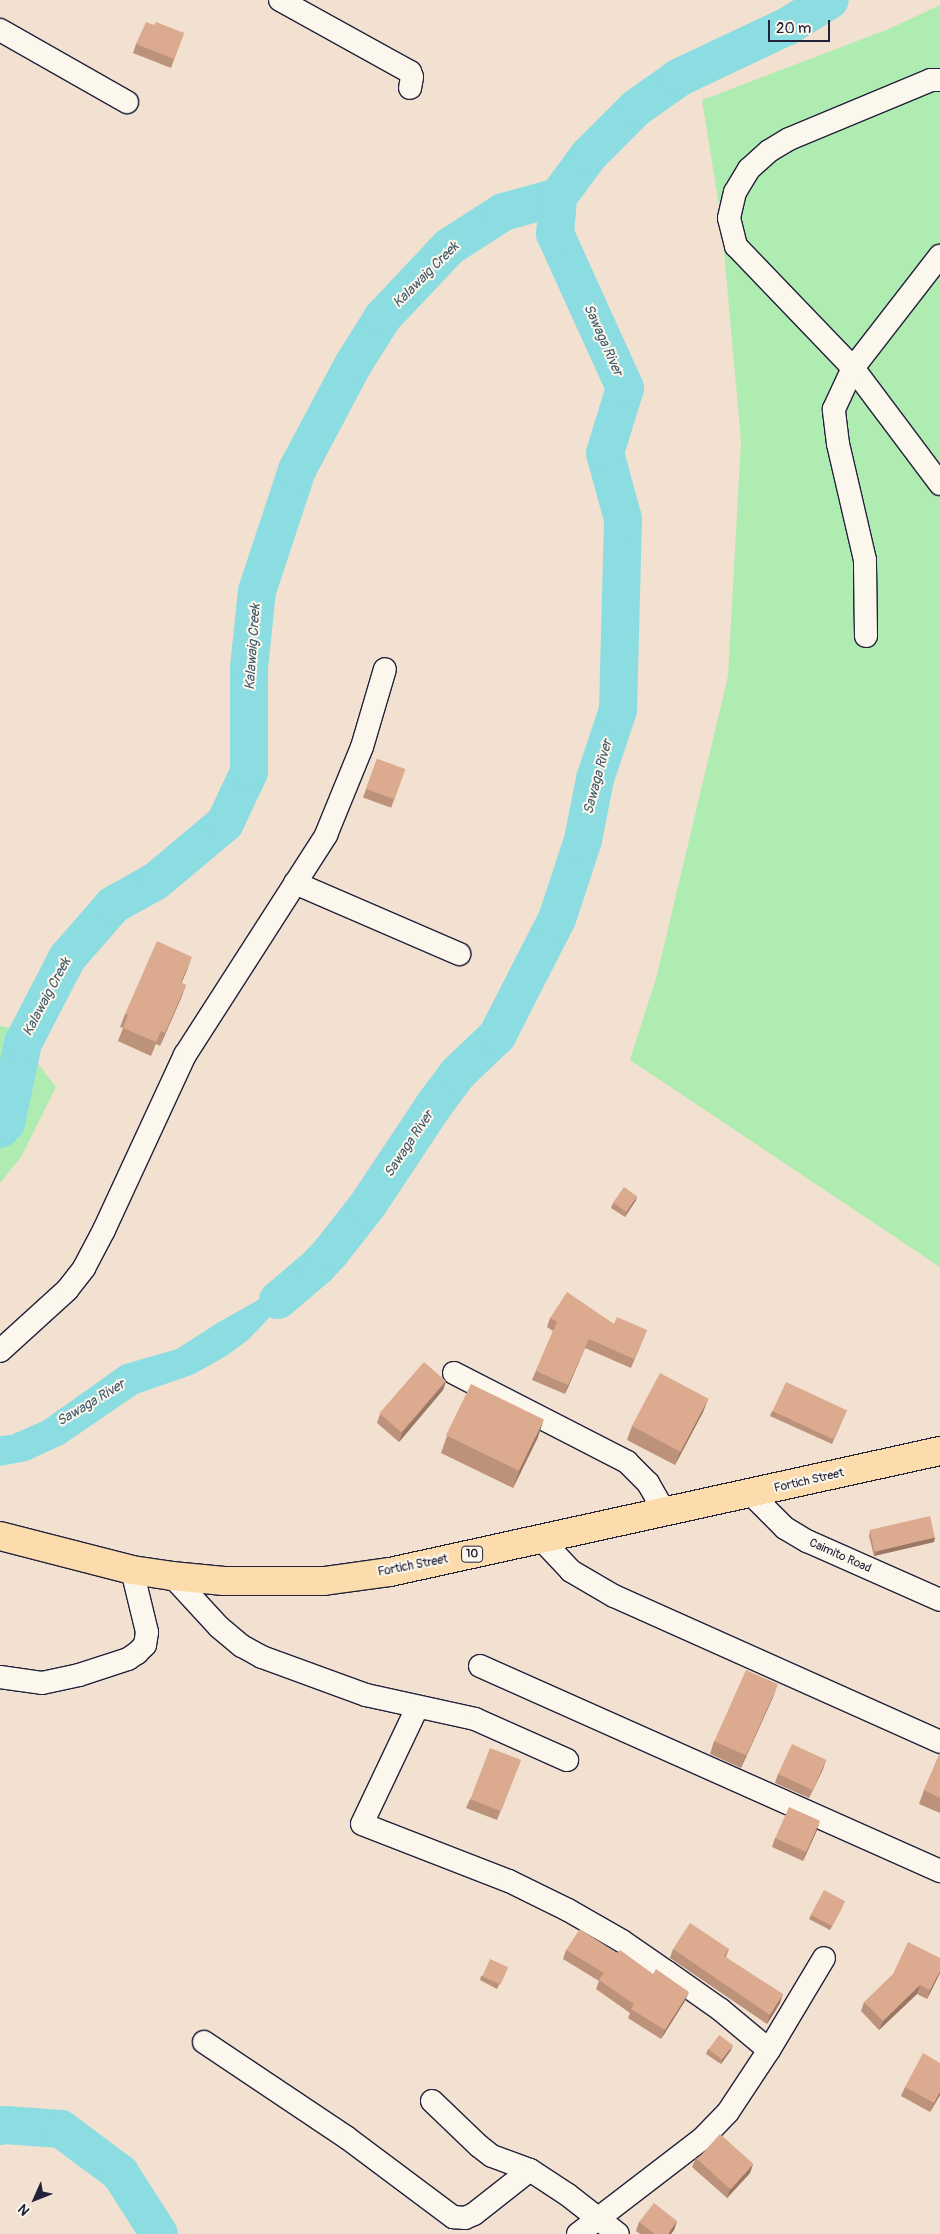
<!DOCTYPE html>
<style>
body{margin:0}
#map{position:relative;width:940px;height:2234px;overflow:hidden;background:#f2e0d0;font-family:Pangolin,sans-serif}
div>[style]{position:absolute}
.green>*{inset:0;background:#afecb2}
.water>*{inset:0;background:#8bdde2}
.river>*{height:38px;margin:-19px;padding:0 19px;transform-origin:19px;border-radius:19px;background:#8bdde2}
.roads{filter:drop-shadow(1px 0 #22223b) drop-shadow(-1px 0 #22223b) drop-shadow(0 1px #22223b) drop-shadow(0 -1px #22223b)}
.minor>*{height:22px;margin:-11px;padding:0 11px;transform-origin:11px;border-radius:11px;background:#fbf7ec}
.highway>*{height:28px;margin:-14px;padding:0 14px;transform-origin:14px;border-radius:14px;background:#fcdcac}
.wall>*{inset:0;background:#bd927b;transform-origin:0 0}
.shaded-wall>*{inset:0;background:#9a7764}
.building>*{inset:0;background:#dcaa8f;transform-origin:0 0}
span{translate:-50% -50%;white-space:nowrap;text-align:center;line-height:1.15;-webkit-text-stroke:4px #fbf7ec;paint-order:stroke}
.shield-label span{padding:1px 4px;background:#fbf7ec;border:1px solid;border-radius:4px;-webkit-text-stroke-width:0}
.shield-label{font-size:11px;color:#22223b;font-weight:700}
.street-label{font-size:12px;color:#22223b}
.water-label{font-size:14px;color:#425a6d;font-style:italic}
.north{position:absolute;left:10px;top:2174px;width:50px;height:50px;-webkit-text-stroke:4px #fbf7ec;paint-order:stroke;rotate:226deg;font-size:14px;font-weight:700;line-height:20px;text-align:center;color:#22223b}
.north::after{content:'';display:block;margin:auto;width:18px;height:22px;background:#22223b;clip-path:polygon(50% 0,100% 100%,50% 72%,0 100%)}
.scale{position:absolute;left:768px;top:20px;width:62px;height:22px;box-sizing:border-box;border:2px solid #22223b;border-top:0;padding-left:6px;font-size:15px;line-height:18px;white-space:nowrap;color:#22223b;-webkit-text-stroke:4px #fbf7ec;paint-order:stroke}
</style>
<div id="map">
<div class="green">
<div style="clip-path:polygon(940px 5px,940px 1267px,630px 1060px,657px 975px,728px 676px,741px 441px,721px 218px,702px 100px,891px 28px)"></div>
<div style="clip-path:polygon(0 1026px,10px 1028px,56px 1087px,21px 1157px,0 1183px)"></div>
</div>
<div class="water">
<div style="clip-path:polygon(317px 1267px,248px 1340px,226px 1356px,194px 1374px,137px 1394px,64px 1444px,27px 1461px,0 1466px,0 1436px,11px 1435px,43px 1421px,122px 1365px,177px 1349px,219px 1322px)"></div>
</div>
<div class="river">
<div style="left:0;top:1129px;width:8px;rotate:-45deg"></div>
<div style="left:6px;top:1123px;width:82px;rotate:-78deg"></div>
<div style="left:23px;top:1043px;width:96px;rotate:-62.6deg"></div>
<div style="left:67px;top:958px;width:70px;rotate:-49deg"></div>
<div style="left:113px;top:905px;width:49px;rotate:-29.2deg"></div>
<div style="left:156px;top:881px;width:90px;rotate:-40deg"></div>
<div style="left:225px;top:823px;width:56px;rotate:-64.8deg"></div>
<div style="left:249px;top:772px;width:104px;rotate:-90deg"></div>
<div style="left:249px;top:668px;width:77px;rotate:-84.1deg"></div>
<div style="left:257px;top:591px;width:127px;rotate:-71.7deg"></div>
<div style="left:297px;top:470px;width:121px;rotate:-62deg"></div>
<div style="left:354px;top:363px;width:54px;rotate:-57.8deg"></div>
<div style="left:383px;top:317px;width:96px;rotate:-46.7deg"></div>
<div style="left:449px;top:247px;width:64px;rotate:-32.9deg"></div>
<div style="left:503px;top:212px;width:57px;rotate:-15.3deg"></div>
<div style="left:278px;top:1300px;width:51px;rotate:-40.2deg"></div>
<div style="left:317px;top:1267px;width:19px;rotate:-47deg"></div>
<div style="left:330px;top:1253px;width:60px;rotate:-51.8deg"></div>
<div style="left:367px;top:1206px;width:121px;rotate:-56.4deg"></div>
<div style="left:434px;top:1105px;width:40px;rotate:-53deg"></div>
<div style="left:458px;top:1073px;width:54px;rotate:-43.5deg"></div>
<div style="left:497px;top:1036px;width:131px;rotate:-62.9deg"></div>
<div style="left:557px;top:919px;width:83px;rotate:-71.8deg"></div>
<div style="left:583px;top:840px;width:62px;rotate:-78.9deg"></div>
<div style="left:595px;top:779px;width:73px;rotate:-71.6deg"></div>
<div style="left:618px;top:710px;width:191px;rotate:-88.5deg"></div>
<div style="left:623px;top:519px;width:68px;rotate:-105.3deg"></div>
<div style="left:605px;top:453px;width:68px;rotate:-72.9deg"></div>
<div style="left:625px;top:388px;width:169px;rotate:-114.4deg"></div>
<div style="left:555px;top:234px;width:37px;rotate:-85deg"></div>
<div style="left:558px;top:197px;width:52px;rotate:-53.6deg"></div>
<div style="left:589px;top:155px;width:66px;rotate:-45deg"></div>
<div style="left:636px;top:108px;width:54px;rotate:-35.2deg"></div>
<div style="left:680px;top:77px;width:119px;rotate:-25.3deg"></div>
<div style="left:788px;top:26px;width:49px;rotate:-31.8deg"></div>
<div style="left:0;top:2126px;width:5px;rotate:-11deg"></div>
<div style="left:5px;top:2125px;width:56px;rotate:4.1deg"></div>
<div style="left:61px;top:2129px;width:74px;rotate:36.7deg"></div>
<div style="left:120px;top:2173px;width:72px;rotate:57.4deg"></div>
</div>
<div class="roads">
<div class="minor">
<div style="left:280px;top:0;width:149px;rotate:29deg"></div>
<div style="left:410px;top:72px;width:5px;rotate:68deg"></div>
<div style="left:412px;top:77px;width:11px;rotate:100deg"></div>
<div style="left:0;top:30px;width:146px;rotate:29.6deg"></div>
<div style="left:940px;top:80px;width:9px;rotate:180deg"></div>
<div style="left:931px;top:80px;width:154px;rotate:157.4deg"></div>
<div style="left:789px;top:139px;width:23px;rotate:149deg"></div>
<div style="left:769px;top:151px;width:27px;rotate:138deg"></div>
<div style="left:749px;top:169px;width:27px;rotate:121deg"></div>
<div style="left:735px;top:192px;width:27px;rotate:103deg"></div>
<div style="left:729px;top:218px;width:29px;rotate:76deg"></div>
<div style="left:736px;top:246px;width:169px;rotate:46.2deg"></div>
<div style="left:853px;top:368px;width:145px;rotate:53.1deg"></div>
<div style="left:866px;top:636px;width:76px;rotate:-90.8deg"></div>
<div style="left:865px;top:560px;width:119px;rotate:-103.1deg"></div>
<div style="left:838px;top:444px;width:35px;rotate:-97deg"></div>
<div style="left:834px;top:409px;width:45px;rotate:-65.1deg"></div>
<div style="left:853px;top:368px;width:142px;rotate:-52.2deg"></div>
<div style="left:295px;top:883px;width:179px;rotate:23.4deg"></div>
<div style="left:0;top:1351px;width:91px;rotate:-42.3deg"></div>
<div style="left:67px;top:1290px;width:28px;rotate:-52deg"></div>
<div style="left:84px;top:1268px;width:43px;rotate:-62.2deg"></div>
<div style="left:104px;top:1230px;width:193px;rotate:-65.2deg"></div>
<div style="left:185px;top:1055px;width:261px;rotate:-57.3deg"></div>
<div style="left:326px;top:835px;width:95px;rotate:-67.8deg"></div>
<div style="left:362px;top:747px;width:81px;rotate:-73.6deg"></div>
<div style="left:454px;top:1373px;width:195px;rotate:27.2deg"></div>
<div style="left:627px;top:1462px;width:30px;rotate:45deg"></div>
<div style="left:648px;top:1483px;width:34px;rotate:60deg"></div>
<div style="left:751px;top:1494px;width:48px;rotate:45deg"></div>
<div style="left:785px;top:1528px;width:26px;rotate:31deg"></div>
<div style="left:807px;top:1541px;width:145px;rotate:23.9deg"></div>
<div style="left:541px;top:1539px;width:44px;rotate:46.8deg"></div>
<div style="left:571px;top:1571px;width:50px;rotate:30.2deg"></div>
<div style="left:614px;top:1596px;width:357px;rotate:24.1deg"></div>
<div style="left:172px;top:1576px;width:69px;rotate:47.3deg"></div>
<div style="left:219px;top:1627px;width:30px;rotate:40deg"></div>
<div style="left:242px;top:1646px;width:23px;rotate:29deg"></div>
<div style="left:262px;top:1657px;width:111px;rotate:20.1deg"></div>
<div style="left:366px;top:1695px;width:112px;rotate:12.4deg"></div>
<div style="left:475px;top:1719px;width:101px;rotate:24deg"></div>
<div style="left:480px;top:1666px;width:504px;rotate:24.02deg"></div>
<div style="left:0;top:1677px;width:42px;rotate:8.1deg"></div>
<div style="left:42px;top:1683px;width:38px;rotate:-12deg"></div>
<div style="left:79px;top:1675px;width:52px;rotate:-18.1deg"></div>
<div style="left:128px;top:1659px;width:11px;rotate:-34deg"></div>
<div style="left:137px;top:1653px;width:11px;rotate:-45deg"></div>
<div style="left:145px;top:1645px;width:13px;rotate:-81deg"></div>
<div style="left:147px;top:1632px;width:64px;rotate:-103.6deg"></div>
<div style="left:417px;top:1708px;width:128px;rotate:115.4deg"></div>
<div style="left:362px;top:1824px;width:158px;rotate:21.2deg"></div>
<div style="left:509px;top:1881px;width:66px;rotate:26.2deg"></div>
<div style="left:568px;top:1910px;width:62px;rotate:29.9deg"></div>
<div style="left:622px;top:1941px;width:55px;rotate:34.6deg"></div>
<div style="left:667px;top:1972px;width:66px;rotate:35.1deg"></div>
<div style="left:721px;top:2010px;width:62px;rotate:39.8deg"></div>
<div style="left:204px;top:2042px;width:171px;rotate:33.8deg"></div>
<div style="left:346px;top:2137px;width:134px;rotate:36.8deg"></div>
<div style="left:453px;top:2217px;width:12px;rotate:5deg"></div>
<div style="left:465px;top:2218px;width:10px;rotate:-24deg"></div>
<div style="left:474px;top:2214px;width:71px;rotate:-38.2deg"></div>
<div style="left:432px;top:2101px;width:65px;rotate:43.8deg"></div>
<div style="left:479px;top:2146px;width:16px;rotate:38deg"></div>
<div style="left:492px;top:2156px;width:40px;rotate:20.2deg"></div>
<div style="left:530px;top:2170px;width:45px;rotate:33.3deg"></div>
<div style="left:568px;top:2195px;width:63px;rotate:38deg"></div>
<div style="left:578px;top:2234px;width:156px;rotate:-37.5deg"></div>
<div style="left:702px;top:2139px;width:37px;rotate:-46deg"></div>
<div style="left:728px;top:2112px;width:74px;rotate:-56.5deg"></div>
<div style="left:769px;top:2050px;width:107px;rotate:-59.1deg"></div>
</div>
<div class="highway">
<div style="left:0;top:1536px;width:136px;rotate:14.4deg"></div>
<div style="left:132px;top:1570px;width:40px;rotate:8.5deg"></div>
<div style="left:172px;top:1576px;width:52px;rotate:5.5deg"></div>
<div style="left:224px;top:1581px;width:100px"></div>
<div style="left:324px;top:1581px;width:67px;rotate:-7.8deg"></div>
<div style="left:390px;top:1572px;width:563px;rotate:-12.41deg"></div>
</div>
</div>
<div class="wall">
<div style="clip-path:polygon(154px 25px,184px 33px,171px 68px,133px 53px,136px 44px)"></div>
<div style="left:377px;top:759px;width:30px;height:41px;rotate:20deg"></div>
<div style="clip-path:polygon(187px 970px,181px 983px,186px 985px,181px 998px,160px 1046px,156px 1044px,151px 1056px,118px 1041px,123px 1028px,120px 1027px,125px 1014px)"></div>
<div style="clip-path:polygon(636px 1200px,625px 1217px,611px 1208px,613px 1203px)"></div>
<div style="clip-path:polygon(550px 1318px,614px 1324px,647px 1330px,631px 1368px,585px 1348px,565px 1394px,532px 1380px,553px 1331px,547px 1327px)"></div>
<div style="clip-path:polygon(446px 1381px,443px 1390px,399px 1442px,377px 1423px,380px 1414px)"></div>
<div style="clip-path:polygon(708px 1399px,703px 1412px,675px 1465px,627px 1440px,632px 1426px)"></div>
<div style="clip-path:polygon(847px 1410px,832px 1444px,770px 1416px,772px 1411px)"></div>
<div style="clip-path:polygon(447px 1436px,538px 1437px,513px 1488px,441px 1453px)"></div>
<div style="clip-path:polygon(870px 1531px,935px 1537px,934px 1542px,874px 1556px,869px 1536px)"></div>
<div style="clip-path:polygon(773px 1697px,741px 1768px,710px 1754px,714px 1741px)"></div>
<div style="clip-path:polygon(940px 1753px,940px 1813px,919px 1804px,924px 1790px)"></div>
<div style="clip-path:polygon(521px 1760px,497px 1820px,466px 1808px,470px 1799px)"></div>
<div style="clip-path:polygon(826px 1760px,823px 1769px,809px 1798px,775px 1783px,778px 1774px)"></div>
<div style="clip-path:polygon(817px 1830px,803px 1861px,772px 1847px,775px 1838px)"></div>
<div style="clip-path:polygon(843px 1906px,830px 1930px,809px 1919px,811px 1915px)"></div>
<div style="clip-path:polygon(673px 1949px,729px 1949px,726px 1957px,780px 2003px,767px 2024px,670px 1958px)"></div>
<div style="clip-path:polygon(566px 1950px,685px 2001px,661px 2039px,628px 2018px,630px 2013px,596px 1989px,599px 1981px,563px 1959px)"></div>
<div style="clip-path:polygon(508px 1967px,497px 1989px,480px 1980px,481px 1976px)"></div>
<div style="clip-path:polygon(940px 1973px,927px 1999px,917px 1994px,879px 2030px,861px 2011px,864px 2002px)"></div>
<div style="clip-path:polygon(708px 2049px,731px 2050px,721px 2064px,706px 2054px)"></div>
<div style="clip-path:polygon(940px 2063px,940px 2095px,930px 2112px,901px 2096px,905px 2087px)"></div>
<div style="clip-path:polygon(696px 2158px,753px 2164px,750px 2173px,727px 2198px,692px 2167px)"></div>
<div style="clip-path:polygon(677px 2221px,674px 2230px,671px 2234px,640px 2234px,636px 2231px,639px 2222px)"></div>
</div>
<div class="shaded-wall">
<div style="clip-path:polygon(192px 957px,187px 970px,176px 996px,181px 982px)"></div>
<div style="clip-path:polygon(186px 985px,181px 998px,160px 1046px,165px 1033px)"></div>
<div style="clip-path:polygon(637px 1196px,636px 1200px,625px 1217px,627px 1212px)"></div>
<div style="clip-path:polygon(589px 1339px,585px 1348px,565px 1394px,568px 1385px)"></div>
<div style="clip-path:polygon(446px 1381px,443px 1390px,399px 1442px,402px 1433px)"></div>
<div style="clip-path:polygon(708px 1399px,703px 1412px,675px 1465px,680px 1452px)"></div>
<div style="clip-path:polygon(544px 1419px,538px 1437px,513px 1488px,519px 1471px)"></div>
<div style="clip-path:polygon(935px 1537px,934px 1542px,874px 1556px,876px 1552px)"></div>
<div style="clip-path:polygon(778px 1684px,773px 1697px,741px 1768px,746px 1755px)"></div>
<div style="clip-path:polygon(826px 1760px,823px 1769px,809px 1798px,813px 1789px)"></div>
<div style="clip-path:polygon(820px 1821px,817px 1830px,803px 1861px,806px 1852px)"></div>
<div style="clip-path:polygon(940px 1971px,940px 1973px,927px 1999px,930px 1990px)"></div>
<div style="clip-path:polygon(920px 1985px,917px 1994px,879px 2030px,883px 2021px)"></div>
<div style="clip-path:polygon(689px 1992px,685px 2001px,661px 2039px,665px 2030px)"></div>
<div style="clip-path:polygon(783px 1994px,780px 2003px,767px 2024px,770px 2015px)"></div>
<div style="clip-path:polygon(733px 2045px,731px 2050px,721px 2064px,722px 2060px)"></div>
<div style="clip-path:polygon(940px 2092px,940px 2095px,930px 2112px,934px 2103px)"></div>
<div style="clip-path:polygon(753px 2164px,750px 2173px,727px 2198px,730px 2189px)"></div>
<div style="clip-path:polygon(677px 2221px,674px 2230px,671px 2234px,668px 2234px)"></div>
</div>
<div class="building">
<div style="clip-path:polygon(146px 22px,154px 25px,156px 22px,184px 33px,174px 59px,136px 44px)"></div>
<div style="left:377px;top:759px;width:30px;height:32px;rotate:20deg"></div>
<div style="clip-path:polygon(157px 941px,192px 957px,181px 982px,186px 985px,165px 1033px,161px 1031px,156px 1042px,123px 1028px,128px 1015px,125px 1014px)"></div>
<div style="left:624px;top:1187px;width:16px;height:19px;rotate:35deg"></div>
<div style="clip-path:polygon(567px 1292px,614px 1324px,617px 1317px,647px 1330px,634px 1359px,589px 1339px,568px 1385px,536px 1371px,557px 1322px,550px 1318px)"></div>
<div style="left:424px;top:1362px;width:29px;height:68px;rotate:41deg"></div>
<div style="left:660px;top:1373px;width:55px;height:60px;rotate:28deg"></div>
<div style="left:786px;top:1382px;width:67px;height:32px;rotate:25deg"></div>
<div style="left:471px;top:1384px;width:81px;height:57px;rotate:26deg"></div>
<div style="left:930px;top:1516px;width:22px;height:62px;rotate:77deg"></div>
<div style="left:746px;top:1670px;width:35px;height:78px;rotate:24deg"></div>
<div style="left:792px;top:1744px;width:38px;height:33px;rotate:25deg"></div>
<div style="left:490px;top:1748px;width:33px;height:55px;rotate:21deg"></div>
<div style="clip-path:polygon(940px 1753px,940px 1798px,924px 1790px)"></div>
<div style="left:789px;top:1807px;width:34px;height:34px;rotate:24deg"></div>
<div style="left:824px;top:1890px;width:24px;height:28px;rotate:28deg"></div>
<div style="clip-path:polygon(690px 1923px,729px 1949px,724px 1956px,783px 1994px,770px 2015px,673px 1949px)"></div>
<div style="clip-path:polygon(580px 1929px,617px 1953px,620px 1950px,653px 1974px,656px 1969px,689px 1992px,665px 2030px,631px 2009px,634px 2004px,599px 1980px,604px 1973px,566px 1950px)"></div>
<div style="clip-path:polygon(908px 1942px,940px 1958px,940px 1971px,930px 1990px,920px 1985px,883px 2021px,864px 2002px,893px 1974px)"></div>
<div style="left:490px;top:1959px;width:20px;height:19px;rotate:24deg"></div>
<div style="left:719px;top:2035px;width:17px;height:18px;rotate:36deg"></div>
<div style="clip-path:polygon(923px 2053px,940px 2063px,940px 2092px,934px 2103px,905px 2087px)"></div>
<div style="left:720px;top:2134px;width:45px;height:34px;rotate:42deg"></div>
<div style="clip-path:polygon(654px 2203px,677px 2221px,668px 2234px,655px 2234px,639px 2222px)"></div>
</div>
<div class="shield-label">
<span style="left:472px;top:1554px">10</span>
</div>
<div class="street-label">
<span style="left:809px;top:1481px;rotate:-13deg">Fortich Street</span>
<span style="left:840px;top:1556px;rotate:24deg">Caimito Road</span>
<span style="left:413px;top:1566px;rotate:-11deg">Fortich Street</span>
</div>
<div class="water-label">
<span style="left:426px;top:275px;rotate:-45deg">Kalawaig Creek</span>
<span style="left:603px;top:340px;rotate:66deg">Sawaga River</span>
<span style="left:253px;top:647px;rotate:-86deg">Kalawaig Creek</span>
<span style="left:598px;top:777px;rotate:-75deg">Sawaga River</span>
<span style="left:47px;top:997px;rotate:-62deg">Kalawaig Creek</span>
<span style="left:409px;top:1144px;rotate:-56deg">Sawaga River</span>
<span style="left:91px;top:1403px;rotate:-31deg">Sawaga River</span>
</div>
<div class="north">N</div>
<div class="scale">20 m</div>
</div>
